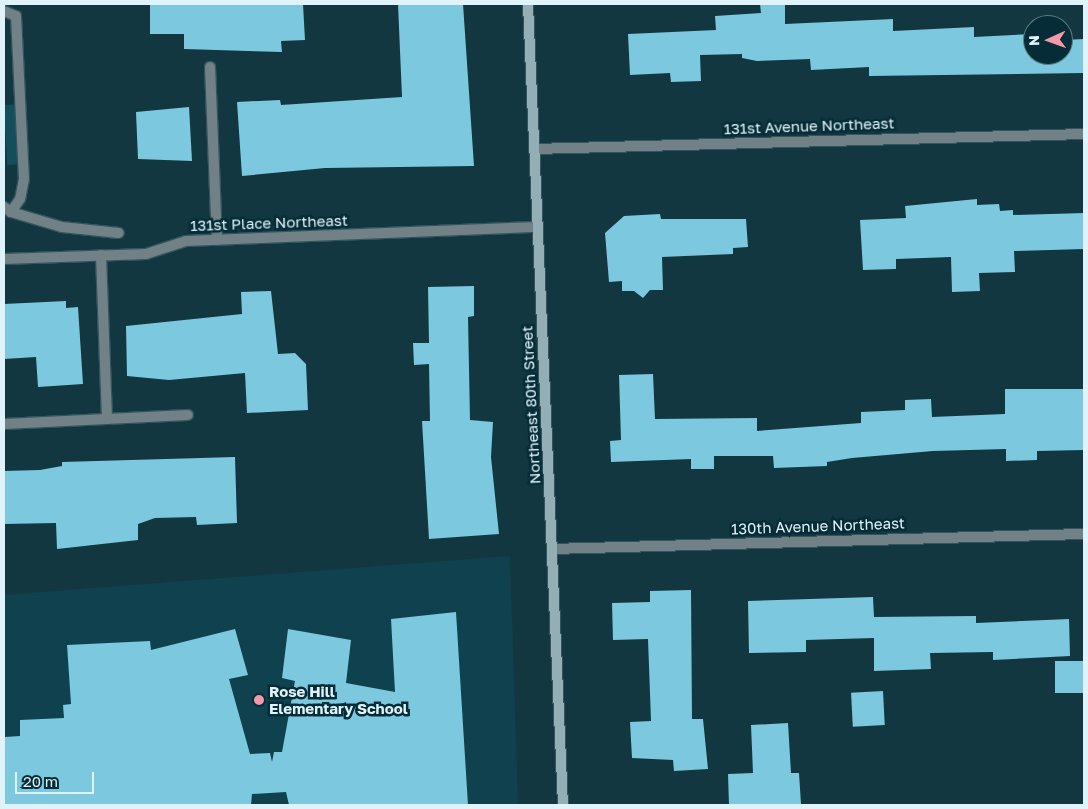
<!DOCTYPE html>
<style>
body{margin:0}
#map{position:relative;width:1088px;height:809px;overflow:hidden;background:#123741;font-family:"Golos Text",sans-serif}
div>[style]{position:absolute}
.built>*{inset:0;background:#0f424e}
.green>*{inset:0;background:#144e5c;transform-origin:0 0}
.building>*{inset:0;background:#7cc8de;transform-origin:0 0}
.roads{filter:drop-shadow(1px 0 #33555f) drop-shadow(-1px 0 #33555f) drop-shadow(0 1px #33555f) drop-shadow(0 -1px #33555f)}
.lane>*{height:10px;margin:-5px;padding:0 5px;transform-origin:5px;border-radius:5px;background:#718186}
.street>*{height:10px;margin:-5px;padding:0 5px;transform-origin:5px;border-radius:5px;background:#718186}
.secondary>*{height:10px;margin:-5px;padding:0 5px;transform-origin:5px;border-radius:5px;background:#94aeb5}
.dots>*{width:14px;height:14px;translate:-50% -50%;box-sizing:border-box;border:2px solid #062d37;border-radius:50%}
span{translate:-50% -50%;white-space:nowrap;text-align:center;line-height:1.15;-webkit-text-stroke:5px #062d37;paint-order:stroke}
.street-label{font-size:15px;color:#e0f3fa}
.poi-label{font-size:15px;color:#e0f3fa;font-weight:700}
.left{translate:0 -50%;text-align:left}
.frame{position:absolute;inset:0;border:5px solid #e0f3fa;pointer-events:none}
.north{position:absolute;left:1023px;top:15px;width:50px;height:50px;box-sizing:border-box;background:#062d37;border:1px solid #5d7c85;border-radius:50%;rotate:268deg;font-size:14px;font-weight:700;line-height:20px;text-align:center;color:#e0f3fa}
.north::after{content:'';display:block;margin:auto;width:18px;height:22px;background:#f39aaa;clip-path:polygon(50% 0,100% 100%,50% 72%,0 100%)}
.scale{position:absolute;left:15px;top:772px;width:79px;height:22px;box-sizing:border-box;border:2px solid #e0f3fa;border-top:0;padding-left:6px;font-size:15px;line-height:18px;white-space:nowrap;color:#e0f3fa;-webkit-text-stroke:4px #062d37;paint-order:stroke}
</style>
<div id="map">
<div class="built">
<div style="clip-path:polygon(510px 556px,518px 805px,4px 805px,4px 595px)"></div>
</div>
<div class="green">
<div style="left:25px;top:104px;width:60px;height:21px;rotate:87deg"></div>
</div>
<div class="building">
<div style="clip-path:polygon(150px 4px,303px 4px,305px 40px,281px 41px,282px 52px,184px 49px,184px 34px,150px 34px)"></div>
<div style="clip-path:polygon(398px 4px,463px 4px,474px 166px,325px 168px,242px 176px,237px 102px,280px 100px,281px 105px,402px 97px)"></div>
<div style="clip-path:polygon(760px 4px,785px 4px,785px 24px,893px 19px,893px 31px,974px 27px,974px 37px,1033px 34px,1033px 55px,1063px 55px,1063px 40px,1084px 39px,1084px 73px,869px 76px,869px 67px,811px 70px,810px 59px,757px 61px,742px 58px,742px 54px,700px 55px,701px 81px,671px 82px,670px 73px,630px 75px,628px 34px,716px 30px,715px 16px,761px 13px)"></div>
<div style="clip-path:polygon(189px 107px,192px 161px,138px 159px,136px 112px)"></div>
<div style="clip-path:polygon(977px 199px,977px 205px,999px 204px,1000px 211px,1013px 210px,1013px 215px,1084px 213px,1084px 249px,1014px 251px,1015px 272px,979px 273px,980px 291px,952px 292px,951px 257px,896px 259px,896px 269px,863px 270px,860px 220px,906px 218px,905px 206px)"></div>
<div style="clip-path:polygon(660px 214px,661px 219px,746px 219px,748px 247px,733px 248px,733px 254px,662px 257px,663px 290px,650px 290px,643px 298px,634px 291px,622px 291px,622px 281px,609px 282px,605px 233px,624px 216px)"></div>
<div style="clip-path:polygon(474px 286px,474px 316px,468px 317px,470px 420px,493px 422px,491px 457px,499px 534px,429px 539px,422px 421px,430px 421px,429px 364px,414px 365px,413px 343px,429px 343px,428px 287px)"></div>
<div style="clip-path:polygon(271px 291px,278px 354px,295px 353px,306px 364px,308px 410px,247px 413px,245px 373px,169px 380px,127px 376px,126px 326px,242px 314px,241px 292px)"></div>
<div style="clip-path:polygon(66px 301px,66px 308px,78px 307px,83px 384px,38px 387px,36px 357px,4px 359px,4px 304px)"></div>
<div style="clip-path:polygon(653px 374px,655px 419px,757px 418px,757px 431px,861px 423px,861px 412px,905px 410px,905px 400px,931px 399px,932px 417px,1005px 414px,1005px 389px,1084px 389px,1084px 450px,1037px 451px,1037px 460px,1006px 461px,1006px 449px,933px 451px,852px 458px,827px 462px,827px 466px,774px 468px,773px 456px,714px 456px,714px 469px,691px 469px,691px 459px,611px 462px,610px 441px,621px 440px,619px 375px)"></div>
<div style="clip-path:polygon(235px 457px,237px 523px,197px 525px,196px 517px,155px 518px,138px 524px,138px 540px,57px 549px,56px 523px,4px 524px,4px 471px,40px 470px,62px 466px,62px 462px)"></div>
<div style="clip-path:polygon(691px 590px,692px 719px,703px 719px,708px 769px,674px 771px,673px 760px,632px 758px,630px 722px,651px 721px,648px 639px,613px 640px,612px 603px,650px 602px,650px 591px)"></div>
<div style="clip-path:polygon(873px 597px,874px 617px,976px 616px,976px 623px,1069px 619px,1070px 656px,993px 660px,993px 652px,930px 653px,931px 669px,874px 671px,874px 638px,806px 640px,806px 652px,749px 653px,748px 601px)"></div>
<div style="clip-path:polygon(456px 612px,468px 805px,289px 805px,286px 792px,252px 794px,251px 805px,4px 805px,5px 737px,20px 736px,20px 720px,64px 718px,63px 705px,71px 704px,67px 645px,150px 641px,151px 650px,235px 629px,248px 675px,229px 679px,250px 754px,270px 753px,272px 762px,274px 752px,282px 752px,295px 681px,282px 678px,288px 629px,351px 640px,346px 683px,395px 692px,391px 619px)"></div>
<div style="left:1084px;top:661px;width:32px;height:29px;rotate:90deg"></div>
<div style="left:883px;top:691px;width:34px;height:32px;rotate:87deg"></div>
<div style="clip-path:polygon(788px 723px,791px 773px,799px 773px,801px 804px,729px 805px,728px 774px,753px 773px,751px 725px)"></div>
</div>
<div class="roads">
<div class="lane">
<div style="left:4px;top:11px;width:13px;rotate:23deg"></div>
<div style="left:16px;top:16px;width:163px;rotate:87.2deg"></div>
<div style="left:24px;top:179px;width:20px;rotate:101deg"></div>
<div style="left:20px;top:199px;width:16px;rotate:125deg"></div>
<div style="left:11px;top:212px;width:9px;rotate:-144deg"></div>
<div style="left:210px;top:67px;width:173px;rotate:87.7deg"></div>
<div style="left:11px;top:212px;width:53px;rotate:16.4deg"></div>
<div style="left:62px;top:227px;width:57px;rotate:6deg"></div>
<div style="left:101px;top:255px;width:164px;rotate:87.9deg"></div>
<div style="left:4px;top:424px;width:184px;rotate:-2.8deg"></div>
</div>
<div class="street">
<div style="left:534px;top:149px;width:550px;rotate:-1.56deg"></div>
<div style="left:4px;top:259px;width:142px;rotate:-2deg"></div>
<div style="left:146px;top:254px;width:42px;rotate:-18deg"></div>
<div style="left:186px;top:241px;width:352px;rotate:-2.3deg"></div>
<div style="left:552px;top:549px;width:532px;rotate:-1.62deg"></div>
</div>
<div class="secondary">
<div style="left:528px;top:4px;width:802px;rotate:87.5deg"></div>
</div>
</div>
<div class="dots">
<div style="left:259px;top:700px;background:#f39aaa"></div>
</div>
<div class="street-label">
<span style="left:809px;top:126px;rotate:-2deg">131st Avenue Northeast</span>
<span style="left:269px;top:223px;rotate:-2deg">131st Place Northeast</span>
<span style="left:531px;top:405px;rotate:-93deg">Northeast 80th Street</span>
<span style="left:818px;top:526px;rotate:-2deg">130th Avenue Northeast</span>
</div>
<div class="poi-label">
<span class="left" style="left:269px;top:700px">Rose Hill<br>Elementary School</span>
</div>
<div class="frame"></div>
<div class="north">N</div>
<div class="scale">20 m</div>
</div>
